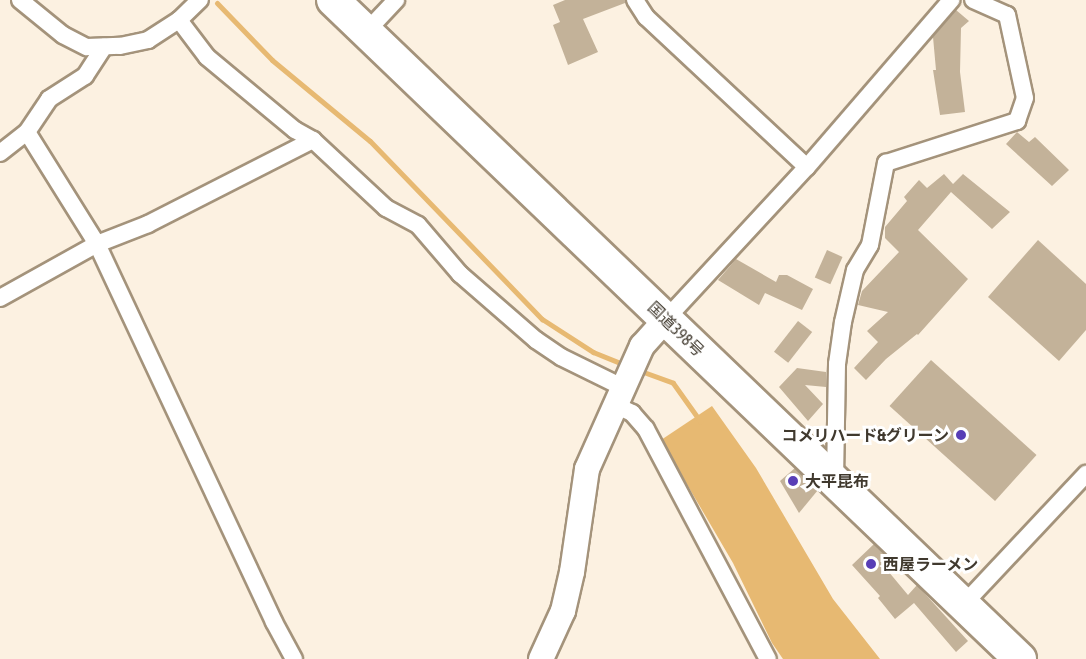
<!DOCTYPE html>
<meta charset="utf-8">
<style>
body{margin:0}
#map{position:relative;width:1086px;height:659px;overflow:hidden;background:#fcf1e1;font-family:"Asap Condensed","Noto Sans JP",sans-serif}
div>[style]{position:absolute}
.water>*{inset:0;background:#e7b972}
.stream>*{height:5px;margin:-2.5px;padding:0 2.5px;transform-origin:2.5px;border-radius:2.5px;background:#e7b972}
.building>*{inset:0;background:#c3b299;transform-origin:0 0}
.roads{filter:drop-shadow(2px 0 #a4937b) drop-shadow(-2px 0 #a4937b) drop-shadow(0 2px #a4937b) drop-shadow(0 -2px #a4937b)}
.street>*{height:16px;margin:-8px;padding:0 8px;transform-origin:8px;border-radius:8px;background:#fff}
.secondary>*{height:24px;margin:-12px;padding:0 12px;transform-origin:12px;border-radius:12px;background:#fff}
.highway>*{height:32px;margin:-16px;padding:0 16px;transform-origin:16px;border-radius:16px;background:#fff}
.dots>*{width:16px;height:16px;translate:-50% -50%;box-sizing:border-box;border:3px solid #fff;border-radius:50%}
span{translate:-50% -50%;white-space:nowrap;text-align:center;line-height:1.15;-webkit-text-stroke:6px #fff;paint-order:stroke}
.street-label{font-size:16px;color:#40392e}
.poi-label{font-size:16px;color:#40392e;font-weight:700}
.right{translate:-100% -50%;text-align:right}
.left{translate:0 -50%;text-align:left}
</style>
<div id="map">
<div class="water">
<div style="clip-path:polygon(712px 406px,756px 468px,833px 599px,880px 659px,783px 659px,772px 643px,733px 563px,661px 440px)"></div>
</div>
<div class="stream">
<div style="left:217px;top:3px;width:79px;rotate:46deg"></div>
<div style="left:272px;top:60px;width:127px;rotate:39.6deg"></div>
<div style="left:370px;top:141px;width:248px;rotate:46deg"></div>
<div style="left:542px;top:319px;width:61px;rotate:32.9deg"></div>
<div style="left:593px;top:352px;width:35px;rotate:22deg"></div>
<div style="left:638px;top:370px;width:37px;rotate:20deg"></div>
<div style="left:673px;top:383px;width:47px;rotate:54.6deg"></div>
</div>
<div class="building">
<div style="clip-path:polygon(565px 0,625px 0,625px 3px,583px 19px,598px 52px,568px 65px,553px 25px,560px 22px,553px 5px)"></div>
<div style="clip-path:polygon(956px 10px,969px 21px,961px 28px,960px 72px,965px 112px,940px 115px,933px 70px,936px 70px,933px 37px)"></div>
<div style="clip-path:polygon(1017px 132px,1029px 142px,1035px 137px,1069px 170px,1052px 186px,1006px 144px)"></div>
<div style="clip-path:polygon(944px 174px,953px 184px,963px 174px,1010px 212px,992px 229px,951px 192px,918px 230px,968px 279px,918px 335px,917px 334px,886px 359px,866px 380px,854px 368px,878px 342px,867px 331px,888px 312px,858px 305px,862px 291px,899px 252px,885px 238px,885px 227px,907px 201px,904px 197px,919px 180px,927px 188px)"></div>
<div style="clip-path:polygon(1038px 240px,1086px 284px,1086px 330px,1059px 361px,988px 297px)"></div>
<div style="left:827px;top:250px;width:17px;height:30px;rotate:24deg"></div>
<div style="clip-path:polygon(736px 259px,776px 282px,779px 275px,787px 275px,813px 289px,802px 310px,765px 293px,759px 305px,718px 280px)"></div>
<div style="left:798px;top:321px;width:18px;height:39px;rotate:38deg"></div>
<div style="left:931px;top:360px;width:142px;height:62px;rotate:42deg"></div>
<div style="clip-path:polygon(797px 368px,826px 372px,826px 387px,805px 385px,823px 404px,808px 421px,779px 387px)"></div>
<div style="clip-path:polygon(795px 468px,818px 490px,799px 513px,780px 481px)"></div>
<div style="clip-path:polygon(874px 544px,890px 559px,883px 565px,908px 595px,917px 585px,968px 641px,956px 652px,914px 603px,895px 619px,878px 598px,880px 596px,852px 565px)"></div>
</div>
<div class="roads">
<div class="street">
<div style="left:20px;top:0;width:55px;rotate:39.1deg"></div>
<div style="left:63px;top:35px;width:27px;rotate:27deg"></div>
<div style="left:87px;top:47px;width:33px;rotate:-2deg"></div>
<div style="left:120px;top:46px;width:29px;rotate:-12deg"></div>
<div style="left:148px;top:40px;width:37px;rotate:-33deg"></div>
<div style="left:179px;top:20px;width:29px;rotate:-44deg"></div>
<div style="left:635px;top:0;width:20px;rotate:57deg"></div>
<div style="left:646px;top:17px;width:220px;rotate:43deg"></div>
<div style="left:179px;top:20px;width:46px;rotate:52.9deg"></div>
<div style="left:207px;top:57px;width:114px;rotate:39.7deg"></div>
<div style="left:295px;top:130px;width:21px;rotate:29deg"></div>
<div style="left:313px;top:140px;width:100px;rotate:43deg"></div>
<div style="left:386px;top:208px;width:36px;rotate:28deg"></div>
<div style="left:418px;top:225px;width:65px;rotate:49.4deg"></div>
<div style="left:460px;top:274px;width:101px;rotate:41deg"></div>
<div style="left:536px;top:340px;width:30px;rotate:34deg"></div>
<div style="left:561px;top:357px;width:68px;rotate:26.2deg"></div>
<div style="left:366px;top:32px;width:44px;rotate:-46.8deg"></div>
<div style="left:27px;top:132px;width:132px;rotate:58deg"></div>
<div style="left:97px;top:244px;width:417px;rotate:64.9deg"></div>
<div style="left:274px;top:622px;width:42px;rotate:61.6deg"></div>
<div style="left:0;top:153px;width:34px;rotate:-38deg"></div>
<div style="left:27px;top:132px;width:40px;rotate:-56deg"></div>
<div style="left:49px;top:99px;width:43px;rotate:-32.6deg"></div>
<div style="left:85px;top:76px;width:35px;rotate:-57deg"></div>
<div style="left:0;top:298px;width:111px;rotate:-29.1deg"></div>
<div style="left:97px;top:244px;width:55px;rotate:-21.4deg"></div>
<div style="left:148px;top:224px;width:185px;rotate:-27deg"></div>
<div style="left:666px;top:319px;width:207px;rotate:-47.2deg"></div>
<div style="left:807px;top:167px;width:221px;rotate:-49.2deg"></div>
<div style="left:615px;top:405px;width:19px;rotate:25deg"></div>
<div style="left:632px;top:413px;width:21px;rotate:49deg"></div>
<div style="left:646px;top:429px;width:260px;rotate:62.1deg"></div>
<div style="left:835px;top:479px;width:115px;rotate:-89deg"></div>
<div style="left:837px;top:364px;width:42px;rotate:-81.9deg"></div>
<div style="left:843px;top:322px;width:53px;rotate:-77deg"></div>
<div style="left:855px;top:270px;width:29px;rotate:-59deg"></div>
<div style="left:870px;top:245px;width:84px;rotate:-79deg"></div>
<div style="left:886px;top:163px;width:138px;rotate:-17.8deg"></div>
<div style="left:1017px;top:121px;width:24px;rotate:-71deg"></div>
<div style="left:1025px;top:98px;width:85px;rotate:-102.2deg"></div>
<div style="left:1007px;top:15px;width:37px;rotate:-156deg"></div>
<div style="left:963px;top:605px;width:180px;rotate:-46.8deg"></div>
</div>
<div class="secondary">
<div style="left:541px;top:659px;width:53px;rotate:-65.4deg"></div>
<div style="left:563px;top:611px;width:40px;rotate:-77deg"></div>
<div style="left:572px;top:572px;width:104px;rotate:-81.7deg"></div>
<div style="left:587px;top:469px;width:135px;rotate:-65.9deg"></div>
<div style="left:642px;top:346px;width:36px;rotate:-48deg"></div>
</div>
<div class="highway">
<div style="left:333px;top:0;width:952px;rotate:43.81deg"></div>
</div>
</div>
<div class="dots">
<div style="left:961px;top:435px;background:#583eb6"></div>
<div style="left:793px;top:481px;background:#583eb6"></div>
<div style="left:871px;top:564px;background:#583eb6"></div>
</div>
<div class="street-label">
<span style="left:676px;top:329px;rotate:44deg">国道398号</span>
</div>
<div class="poi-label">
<span class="right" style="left:949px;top:435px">コメリハード&amp;グリーン</span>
<span class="left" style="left:805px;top:481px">大平昆布</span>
<span class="left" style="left:883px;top:564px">西屋ラーメン</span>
</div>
</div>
